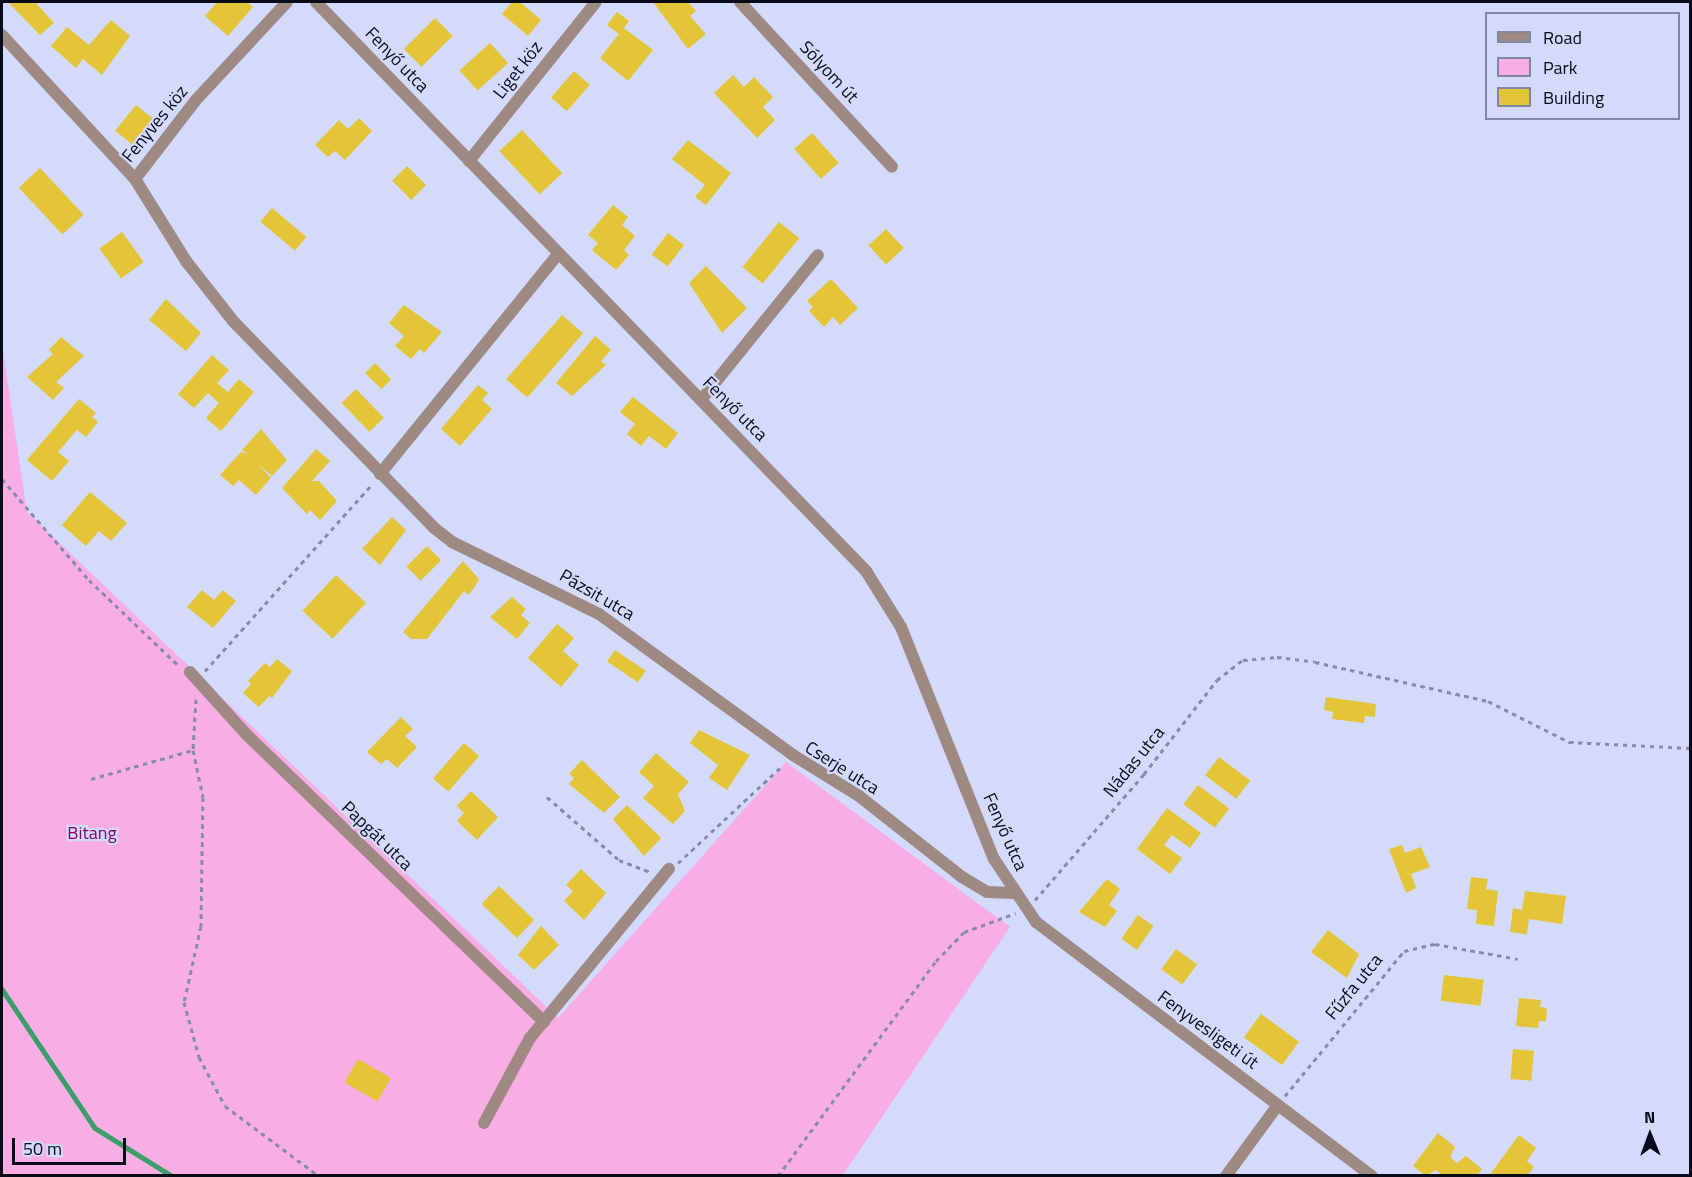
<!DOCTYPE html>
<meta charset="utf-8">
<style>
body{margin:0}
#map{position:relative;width:1692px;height:1177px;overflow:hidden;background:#d3dafc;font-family:"Titillium Web",sans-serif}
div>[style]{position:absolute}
.green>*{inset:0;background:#f8ade5}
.stream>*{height:4.5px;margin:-2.25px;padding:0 2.25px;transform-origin:2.25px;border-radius:2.25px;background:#3b9f6a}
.building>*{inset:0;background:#e3c537;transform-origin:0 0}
.path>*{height:3px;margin-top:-1.5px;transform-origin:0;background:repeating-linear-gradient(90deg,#868ba6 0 4.5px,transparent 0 9px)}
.minor>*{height:12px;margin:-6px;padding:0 6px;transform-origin:6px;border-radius:6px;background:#9e8983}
span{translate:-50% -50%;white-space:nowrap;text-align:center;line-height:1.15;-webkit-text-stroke:4.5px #d3dafc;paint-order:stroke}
.street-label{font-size:18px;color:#090b19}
.park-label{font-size:18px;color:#850371}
.frame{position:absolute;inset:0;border:3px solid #090b19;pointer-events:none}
.legend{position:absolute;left:1485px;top:12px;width:195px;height:108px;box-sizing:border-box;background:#d3dafc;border:2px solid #8287a1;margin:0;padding:8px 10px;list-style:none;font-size:18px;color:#090b19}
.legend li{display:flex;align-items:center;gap:12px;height:30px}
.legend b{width:30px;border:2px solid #8287a1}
.north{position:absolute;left:1620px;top:1105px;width:60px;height:60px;-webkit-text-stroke:4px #d3dafc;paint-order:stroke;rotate:359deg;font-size:16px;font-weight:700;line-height:24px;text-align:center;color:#090b19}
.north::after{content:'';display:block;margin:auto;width:21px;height:27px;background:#090b19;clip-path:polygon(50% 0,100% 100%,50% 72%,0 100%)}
.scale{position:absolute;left:12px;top:1138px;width:114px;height:27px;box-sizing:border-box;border:3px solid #090b19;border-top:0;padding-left:8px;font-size:18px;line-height:21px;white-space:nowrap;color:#090b19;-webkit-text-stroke:4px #d3dafc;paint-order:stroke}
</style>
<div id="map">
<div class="green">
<div style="clip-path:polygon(2px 344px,27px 512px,558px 1018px,786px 762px,1010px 927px,843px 1175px,2px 1175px)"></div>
</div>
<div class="stream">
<div style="left:2px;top:989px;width:167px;rotate:56.2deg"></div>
<div style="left:95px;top:1128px;width:91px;rotate:31.9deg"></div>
</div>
<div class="building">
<div style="clip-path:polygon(8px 2px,35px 2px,54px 23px,40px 35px)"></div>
<div style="clip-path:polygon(217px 2px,247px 2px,253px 7px,228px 36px,205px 16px)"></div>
<div style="clip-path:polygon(512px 2px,520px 2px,541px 20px,528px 36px,502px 14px)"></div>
<div style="clip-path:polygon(653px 2px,688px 2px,696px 11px,690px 16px,706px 34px,688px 49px)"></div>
<div style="clip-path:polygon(617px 12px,629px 21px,624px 28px,653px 50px,628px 81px,600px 58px,619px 34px,607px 25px)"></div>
<div style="left:435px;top:18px;width:25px;height:44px;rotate:45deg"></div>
<div style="clip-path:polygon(111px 20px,130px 36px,102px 75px,83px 59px,76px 68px,51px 46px,67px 27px,89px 45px)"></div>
<div style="left:490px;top:43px;width:27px;height:41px;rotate:48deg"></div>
<div style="left:574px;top:71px;width:21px;height:35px;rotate:41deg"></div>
<div style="clip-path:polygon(733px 75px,744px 87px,754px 77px,773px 97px,763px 107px,775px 120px,757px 138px,714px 93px)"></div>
<div style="left:136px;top:105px;width:26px;height:33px;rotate:39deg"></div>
<div style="clip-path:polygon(359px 118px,372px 131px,345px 160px,335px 151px,328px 157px,315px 145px,339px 120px,348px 129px)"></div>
<div style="left:522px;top:130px;width:59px;height:31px;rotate:47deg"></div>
<div style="left:812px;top:133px;width:40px;height:24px;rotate:48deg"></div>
<div style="clip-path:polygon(688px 140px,731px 173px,706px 205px,695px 197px,705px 185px,672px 159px)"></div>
<div style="left:407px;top:166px;width:27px;height:21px;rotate:45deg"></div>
<div style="left:40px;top:168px;width:64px;height:29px;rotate:47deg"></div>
<div style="clip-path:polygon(613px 205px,628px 217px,622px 225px,635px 236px,624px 250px,629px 255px,616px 270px,592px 250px,598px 243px,588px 235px)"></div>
<div style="left:272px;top:208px;width:45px;height:18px;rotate:40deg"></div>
<div style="left:779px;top:222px;width:26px;height:58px;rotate:39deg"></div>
<div style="left:886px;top:229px;width:26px;height:24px;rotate:47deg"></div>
<div style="left:122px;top:232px;width:37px;height:28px;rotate:54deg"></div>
<div style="left:668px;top:233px;width:20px;height:27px;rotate:37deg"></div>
<div style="clip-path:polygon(706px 266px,747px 308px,722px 333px,689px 283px)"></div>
<div style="clip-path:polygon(831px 279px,858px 308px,840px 325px,833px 317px,824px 327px,809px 311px,813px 307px,807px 301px)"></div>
<div style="clip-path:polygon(166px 299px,201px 333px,186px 351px,149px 320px)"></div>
<div style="clip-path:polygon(404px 305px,442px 332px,424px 353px,420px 349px,411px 359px,395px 346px,404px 336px,389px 323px)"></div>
<div style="left:562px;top:315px;width:28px;height:85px;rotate:41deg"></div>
<div style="clip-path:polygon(595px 336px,611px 350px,601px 361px,606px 365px,572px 396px,556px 383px)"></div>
<div style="clip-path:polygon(61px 337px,84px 356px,56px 382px,64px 388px,53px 400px,27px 377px,53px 354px,49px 350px)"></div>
<div style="clip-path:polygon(212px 355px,229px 370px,217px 383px,228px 392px,239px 379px,254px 392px,221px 431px,206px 418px,219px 403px,208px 393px,194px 408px,178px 394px)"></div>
<div style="left:375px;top:363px;width:23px;height:14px;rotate:45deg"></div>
<div style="clip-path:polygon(478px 385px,488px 393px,482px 400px,492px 409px,460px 446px,441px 429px)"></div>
<div style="left:356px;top:389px;width:40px;height:20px;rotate:46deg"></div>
<div style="clip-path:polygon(633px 397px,678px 433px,666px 449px,649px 436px,641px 446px,627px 434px,635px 424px,620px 412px)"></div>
<div style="clip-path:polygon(79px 399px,96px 413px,92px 417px,98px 422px,86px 437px,77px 430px,58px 452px,69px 461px,52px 481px,27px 460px)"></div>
<div style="clip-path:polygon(261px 429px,287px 460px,272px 476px,258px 464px,271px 478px,256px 495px,239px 480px,233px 486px,220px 475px,241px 452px,248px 454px,242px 450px)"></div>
<div style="clip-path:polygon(316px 449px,330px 461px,312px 481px,319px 481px,337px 501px,320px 520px,310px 510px,307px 514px,282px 488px)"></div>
<div style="clip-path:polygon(90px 492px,127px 523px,111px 541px,99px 531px,86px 546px,62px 525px)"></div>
<div style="clip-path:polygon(392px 517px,406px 530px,380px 565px,362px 549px)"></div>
<div style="left:427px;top:546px;width:20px;height:29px;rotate:45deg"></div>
<div style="clip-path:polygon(463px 561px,479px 579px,474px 588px,468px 595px,464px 591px,427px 639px,411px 639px,403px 632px)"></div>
<div style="left:336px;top:575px;width:41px;height:49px;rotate:43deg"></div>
<div style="clip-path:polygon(202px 590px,214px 600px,223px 590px,236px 601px,213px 628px,187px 607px)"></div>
<div style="clip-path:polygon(512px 597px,526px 609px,521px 615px,530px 623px,517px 639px,490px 617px)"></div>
<div style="clip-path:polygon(557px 624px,574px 638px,563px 651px,579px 665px,561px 687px,528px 658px)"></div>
<div style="left:615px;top:650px;width:37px;height:14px;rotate:34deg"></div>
<div style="clip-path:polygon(277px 659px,292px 671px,272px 698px,269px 696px,259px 707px,243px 693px,251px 684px,248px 681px,265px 663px,270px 667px)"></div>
<div style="clip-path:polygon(1326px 697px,1376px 704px,1375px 717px,1365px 716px,1364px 723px,1332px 719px,1333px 712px,1324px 710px)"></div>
<div style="clip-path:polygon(401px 717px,413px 729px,405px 736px,417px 747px,397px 768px,387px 759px,381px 764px,367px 752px)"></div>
<div style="clip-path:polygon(699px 730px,750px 755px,727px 790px,709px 778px,718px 765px,690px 743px)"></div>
<div style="left:464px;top:743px;width:20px;height:47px;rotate:41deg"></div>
<div style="clip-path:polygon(656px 753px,689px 782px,678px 794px,685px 811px,673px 824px,643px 798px,654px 786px,639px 772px)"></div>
<div style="left:1219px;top:757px;width:39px;height:23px;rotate:37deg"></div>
<div style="clip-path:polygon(582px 760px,620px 797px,604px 813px,569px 784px,574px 778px,569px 774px)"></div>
<div style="left:1198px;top:785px;width:39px;height:24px;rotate:37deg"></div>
<div style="clip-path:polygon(471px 791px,498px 817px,477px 840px,457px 821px,464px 813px,457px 806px)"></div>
<div style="clip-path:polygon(627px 805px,661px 838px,644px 856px,613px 819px)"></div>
<div style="clip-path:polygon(1167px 808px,1201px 833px,1190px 848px,1172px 835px,1164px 845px,1182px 858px,1170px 874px,1137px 849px)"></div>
<div style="clip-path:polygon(1402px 845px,1405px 853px,1421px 847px,1430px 867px,1411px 874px,1416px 888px,1406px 893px,1389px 849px)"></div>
<div style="clip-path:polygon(581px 869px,606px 893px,584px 920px,564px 901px,573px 891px,566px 885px)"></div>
<div style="clip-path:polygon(1471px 877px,1488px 879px,1486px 889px,1498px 891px,1494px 926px,1476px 924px,1477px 910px,1467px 909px)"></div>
<div style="clip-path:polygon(1107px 879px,1120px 889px,1109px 905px,1117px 911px,1105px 927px,1079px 912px)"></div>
<div style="left:499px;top:886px;width:49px;height:25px;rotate:44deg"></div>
<div style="clip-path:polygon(1525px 891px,1566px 896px,1562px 924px,1529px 919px,1527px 934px,1510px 932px,1513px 908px,1522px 910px)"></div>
<div style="left:1138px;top:915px;width:19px;height:29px;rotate:35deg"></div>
<div style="clip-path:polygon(541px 926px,559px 945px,534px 970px,518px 955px)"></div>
<div style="clip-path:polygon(1328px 930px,1359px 954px,1347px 978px,1311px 952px)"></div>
<div style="left:1176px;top:949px;width:26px;height:25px;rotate:36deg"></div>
<div style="left:1444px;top:975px;width:40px;height:26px;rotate:7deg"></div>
<div style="clip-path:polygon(1519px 998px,1541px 1000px,1540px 1007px,1547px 1008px,1546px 1021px,1539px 1021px,1538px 1028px,1516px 1026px)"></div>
<div style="left:1261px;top:1014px;width:47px;height:29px;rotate:36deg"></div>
<div style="left:1513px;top:1049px;width:21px;height:30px;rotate:5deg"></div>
<div style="left:358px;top:1059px;width:38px;height:27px;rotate:30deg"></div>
<div style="clip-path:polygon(1438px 1133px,1455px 1147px,1450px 1157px,1457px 1163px,1466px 1156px,1482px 1169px,1477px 1176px,1443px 1176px,1436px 1170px,1426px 1176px,1413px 1166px)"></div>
<div style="clip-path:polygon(1519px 1135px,1536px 1148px,1527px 1161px,1534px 1167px,1527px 1176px,1489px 1176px)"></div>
</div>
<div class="path">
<div style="left:2px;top:479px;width:133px;rotate:49.3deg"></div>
<div style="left:89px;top:580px;width:124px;rotate:43.7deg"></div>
<div style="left:205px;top:671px;width:251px;rotate:-48.2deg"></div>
<div style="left:196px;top:699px;width:51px;rotate:93.4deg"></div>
<div style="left:193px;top:750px;width:48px;rotate:78deg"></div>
<div style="left:203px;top:797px;width:129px;rotate:90.9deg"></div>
<div style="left:201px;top:926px;width:78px;rotate:102.6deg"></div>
<div style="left:184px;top:1002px;width:57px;rotate:74.7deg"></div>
<div style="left:199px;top:1057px;width:55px;rotate:62deg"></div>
<div style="left:225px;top:1106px;width:117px;rotate:36.7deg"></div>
<div style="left:91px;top:779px;width:106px;rotate:-15.9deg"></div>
<div style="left:547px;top:797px;width:96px;rotate:41.2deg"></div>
<div style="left:619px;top:860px;width:33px;rotate:21deg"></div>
<div style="left:678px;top:863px;width:144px;rotate:-43deg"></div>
<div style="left:1035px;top:900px;width:167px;rotate:-49.1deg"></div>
<div style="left:1144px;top:774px;width:119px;rotate:-52.2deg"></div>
<div style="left:1217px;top:680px;width:33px;rotate:-38deg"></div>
<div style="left:1243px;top:660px;width:34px;rotate:-5deg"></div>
<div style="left:1277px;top:657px;width:38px;rotate:7deg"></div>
<div style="left:1315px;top:662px;width:177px;rotate:12.7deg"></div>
<div style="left:1488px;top:701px;width:91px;rotate:26.8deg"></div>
<div style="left:1569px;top:742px;width:121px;rotate:2.8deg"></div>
<div style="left:1285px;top:1096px;width:188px;rotate:-50.6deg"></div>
<div style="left:1404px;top:951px;width:32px;rotate:-13deg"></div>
<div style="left:1435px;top:944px;width:84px;rotate:10.2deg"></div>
<div style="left:778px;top:1176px;width:267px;rotate:-53.7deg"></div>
<div style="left:936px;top:961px;width:40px;rotate:-46deg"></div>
<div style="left:964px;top:932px;width:55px;rotate:-20.1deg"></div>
</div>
<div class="minor">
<div style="left:316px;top:2px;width:791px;rotate:45.97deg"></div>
<div style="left:866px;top:571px;width:66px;rotate:58deg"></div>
<div style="left:901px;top:627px;width:250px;rotate:68.2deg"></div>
<div style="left:994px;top:859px;width:76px;rotate:56.3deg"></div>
<div style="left:1036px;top:922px;width:421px;rotate:37.1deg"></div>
<div style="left:740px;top:2px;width:224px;rotate:47.3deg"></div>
<div style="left:2px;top:35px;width:196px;rotate:47.3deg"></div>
<div style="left:135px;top:179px;width:98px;rotate:-52.4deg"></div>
<div style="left:195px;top:101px;width:135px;rotate:-47.1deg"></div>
<div style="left:469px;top:161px;width:203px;rotate:-51.4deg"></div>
<div style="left:135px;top:179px;width:97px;rotate:58.1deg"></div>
<div style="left:186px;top:261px;width:76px;rotate:51.9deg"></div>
<div style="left:233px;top:321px;width:287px;rotate:45.8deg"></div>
<div style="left:433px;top:527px;width:24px;rotate:38deg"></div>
<div style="left:452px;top:542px;width:164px;rotate:26.1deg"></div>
<div style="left:599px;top:614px;width:240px;rotate:36deg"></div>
<div style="left:793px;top:755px;width:78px;rotate:31.8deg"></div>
<div style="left:859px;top:796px;width:131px;rotate:38.2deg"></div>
<div style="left:962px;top:877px;width:29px;rotate:31deg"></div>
<div style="left:987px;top:892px;width:26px;rotate:2deg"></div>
<div style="left:701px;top:400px;width:186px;rotate:-51.1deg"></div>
<div style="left:380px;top:474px;width:283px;rotate:-51deg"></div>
<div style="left:190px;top:672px;width:85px;rotate:47.9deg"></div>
<div style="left:247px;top:735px;width:413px;rotate:44deg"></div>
<div style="left:484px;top:1123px;width:97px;rotate:-61.6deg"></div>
<div style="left:530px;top:1038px;width:219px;rotate:-50.6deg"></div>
<div style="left:1226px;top:1176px;width:88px;rotate:-53.8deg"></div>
</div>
<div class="street-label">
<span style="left:397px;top:60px;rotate:46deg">Fenyő utca</span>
<span style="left:518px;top:70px;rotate:-52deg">Liget köz</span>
<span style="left:829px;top:72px;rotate:47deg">Sólyom út</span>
<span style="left:155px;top:124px;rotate:-51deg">Fenyves köz</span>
<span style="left:735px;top:409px;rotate:45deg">Fenyő utca</span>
<span style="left:597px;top:595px;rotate:30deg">Pázsit utca</span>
<span style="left:1134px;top:762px;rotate:-51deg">Nádas utca</span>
<span style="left:842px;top:768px;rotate:32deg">Cserje utca</span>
<span style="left:1005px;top:832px;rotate:66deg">Fenyő utca</span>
<span style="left:377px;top:836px;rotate:44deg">Papgát utca</span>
<span style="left:1354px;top:987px;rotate:-51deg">Fűzfa utca</span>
<span style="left:1208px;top:1030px;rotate:36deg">Fenyvesligeti út</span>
</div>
<div class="park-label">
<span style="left:92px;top:833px">Bitang</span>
</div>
<div class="frame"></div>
<ul class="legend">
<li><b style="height:8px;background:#9e8983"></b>Road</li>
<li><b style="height:16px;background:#f8ade5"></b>Park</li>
<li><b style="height:16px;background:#e3c537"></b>Building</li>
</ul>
<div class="north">N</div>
<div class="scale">50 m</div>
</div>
